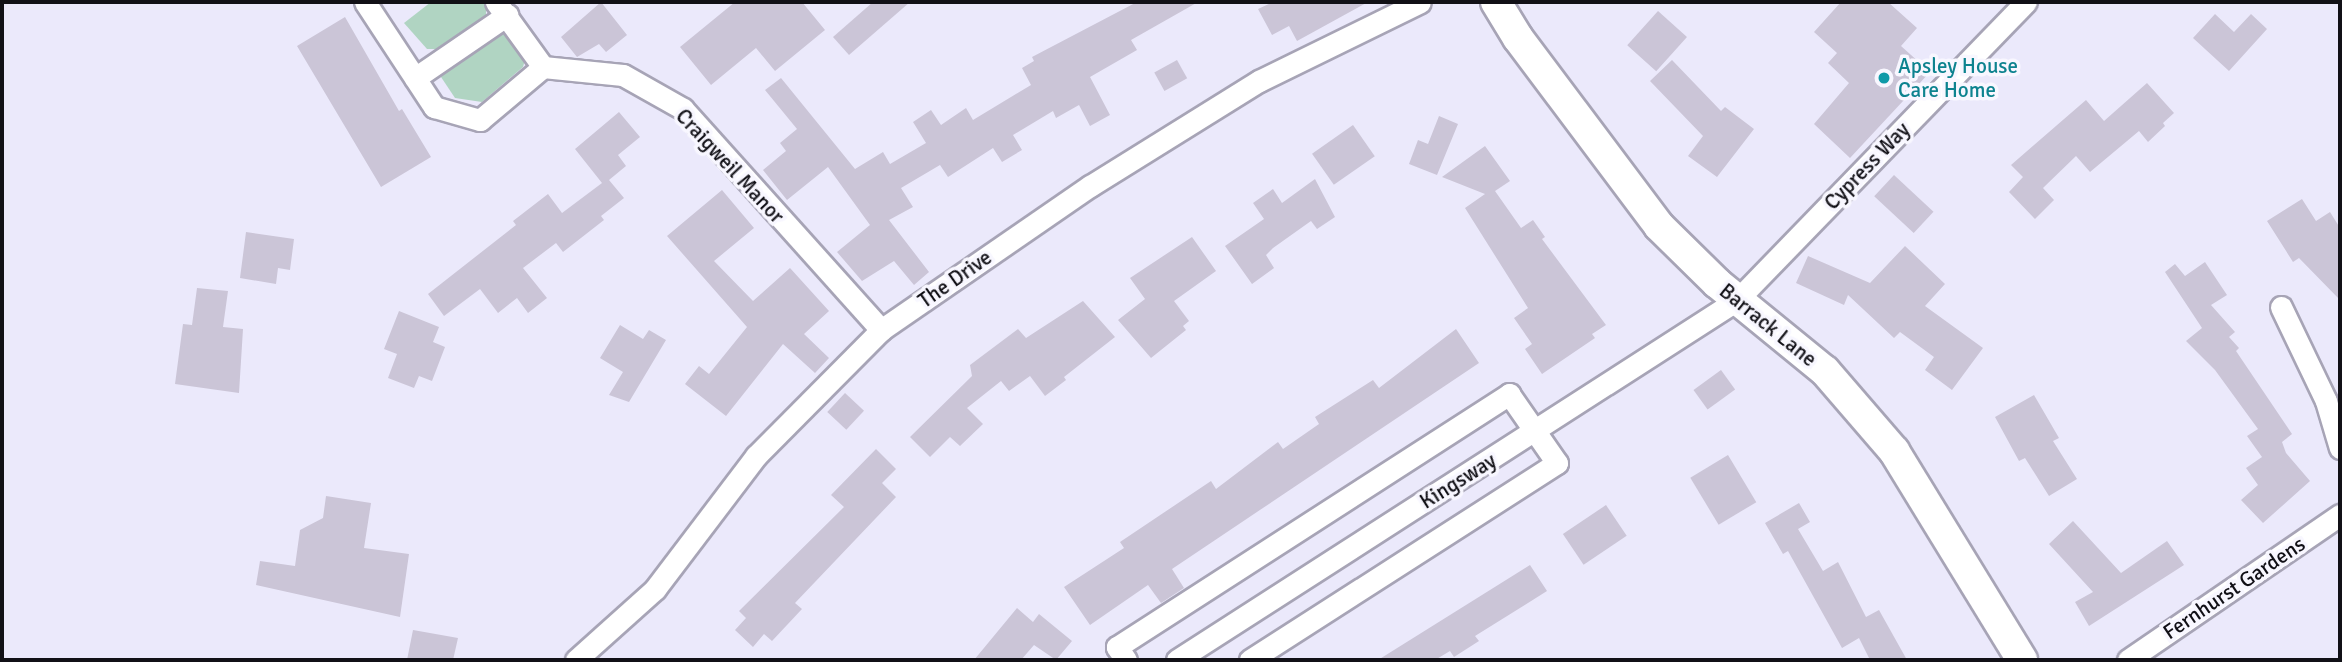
<!DOCTYPE html>
<style>
body{margin:0}
#map{position:relative;width:2342px;height:662px;overflow:hidden;background:#ebe9fb;font-family:Signika,sans-serif}
div>[style]{position:absolute}
.green>*{inset:0;background:#b0d4c2}
.building>*{inset:0;background:#cbc5d7;transform-origin:0 0}
.roads{filter:drop-shadow(2px 0 #a7a4b6) drop-shadow(-2px 0 #a7a4b6) drop-shadow(0 2px #a7a4b6) drop-shadow(0 -2px #a7a4b6)}
.street>*{height:21px;margin:-10.5px;padding:0 10.5px;transform-origin:10.5px;border-radius:10.5px;background:#fff}
.secondary>*{height:30px;margin:-15px;padding:0 15px;transform-origin:15px;border-radius:15px;background:#fff}
.dots>*{width:19px;height:19px;translate:-50% -50%;box-sizing:border-box;border:4px solid #f8f7ff;border-radius:50%}
span{translate:-50% -50%;white-space:nowrap;text-align:center;line-height:1.15;-webkit-text-stroke:7px #f8f7ff;paint-order:stroke}
.culture-label{font-size:21px;color:#0d838f}
.left{translate:0 -50%;text-align:left}
.street-label{font-size:21px;color:#111016}
.frame{position:absolute;inset:0;border:4px solid #111016;pointer-events:none}
</style>
<div id="map">
<div class="green">
<div style="clip-path:polygon(431px 2px,486px 2px,486px 15px,436px 49px,427px 49px,404px 23px)"></div>
<div style="clip-path:polygon(501px 31px,525px 60px,523px 67px,482px 102px,455px 98px,439px 74px)"></div>
</div>
<div class="building">
<div style="clip-path:polygon(601px 2px,627px 35px,606px 52px,599px 44px,577px 57px,561px 37px)"></div>
<div style="clip-path:polygon(735px 2px,802px 2px,825px 30px,775px 71px,756px 48px,711px 85px,680px 47px)"></div>
<div style="clip-path:polygon(873px 2px,910px 2px,849px 55px,833px 37px)"></div>
<div style="clip-path:polygon(1137px 2px,1198px 2px,1131px 40px,1137px 50px,1090px 77px,1110px 115px,1090px 126px,1079px 105px,1056px 118px,1053px 111px,1013px 135px,1022px 150px,1002px 162px,993px 148px,948px 177px,940px 165px,901px 188px,913px 207px,889px 220px,929px 272px,914px 285px,894px 261px,862px 281px,837px 252px,870px 225px,828px 167px,787px 200px,763px 170px,786px 151px,780px 143px,797px 129px,765px 90px,781px 78px,855px 169px,883px 152px,890px 164px,926px 143px,913px 122px,931px 110px,941px 125px,966px 108px,973px 120px,1031px 85px,1022px 68px,1034px 61px,1032px 57px)"></div>
<div style="clip-path:polygon(1273px 2px,1368px 2px,1297px 41px,1289px 26px,1272px 35px,1258px 9px)"></div>
<div style="clip-path:polygon(1841px 2px,1888px 2px,1917px 28px,1901px 46px,1930px 72px,1850px 158px,1814px 124px,1849px 83px,1828px 63px,1837px 53px,1814px 32px)"></div>
<div style="left:1658px;top:11px;width:39px;height:46px;rotate:42deg"></div>
<div style="clip-path:polygon(2215px 14px,2234px 32px,2251px 14px,2267px 29px,2229px 71px,2193px 38px)"></div>
<div style="clip-path:polygon(345px 17px,399px 111px,402px 109px,431px 157px,381px 187px,297px 46px)"></div>
<div style="left:1177px;top:60px;width:21px;height:26px;rotate:61deg"></div>
<div style="clip-path:polygon(1672px 60px,1721px 111px,1725px 107px,1754px 129px,1717px 177px,1688px 156px,1703px 136px,1650px 81px)"></div>
<div style="clip-path:polygon(2147px 83px,2174px 113px,2163px 123px,2165px 126px,2148px 142px,2139px 131px,2090px 172px,2076px 156px,2043px 188px,2054px 200px,2035px 219px,2009px 192px,2023px 177px,2011px 165px,2086px 100px,2104px 121px)"></div>
<div style="clip-path:polygon(619px 112px,640px 137px,618px 155px,626px 166px,609px 180px,624px 198px,601px 216px,604px 220px,563px 252px,556px 243px,523px 268px,547px 298px,528px 313px,517px 298px,498px 313px,480px 289px,444px 316px,428px 294px,516px 225px,513px 221px,548px 194px,562px 213px,602px 183px,575px 149px)"></div>
<div style="clip-path:polygon(1439px 116px,1458px 124px,1437px 175px,1409px 164px,1418px 140px,1428px 144px)"></div>
<div style="left:1353px;top:125px;width:38px;height:50px;rotate:55deg"></div>
<div style="clip-path:polygon(1485px 146px,1510px 181px,1495px 191px,1521px 228px,1533px 220px,1545px 237px,1542px 239px,1606px 325px,1592px 334px,1595px 338px,1542px 374px,1525px 349px,1532px 344px,1514px 318px,1528px 308px,1465px 208px,1485px 194px,1442px 177px)"></div>
<div style="left:1894px;top:175px;width:54px;height:29px;rotate:43deg"></div>
<div style="clip-path:polygon(1315px 179px,1335px 217px,1317px 229px,1311px 221px,1273px 248px,1266px 255px,1274px 268px,1252px 284px,1225px 246px,1264px 219px,1253px 203px,1273px 189px,1282px 203px)"></div>
<div style="clip-path:polygon(722px 190px,754px 228px,714px 261px,753px 301px,790px 268px,829px 311px,804px 334px,829px 358px,815px 373px,783px 344px,726px 416px,685px 384px,699px 366px,709px 374px,747px 327px,667px 236px)"></div>
<div style="clip-path:polygon(2302px 199px,2316px 221px,2330px 212px,2340px 228px,2340px 300px,2299px 258px,2293px 262px,2267px 221px)"></div>
<div style="clip-path:polygon(246px 232px,294px 239px,290px 270px,278px 268px,276px 284px,240px 278px)"></div>
<div style="clip-path:polygon(1192px 237px,1216px 271px,1174px 301px,1189px 321px,1183px 326px,1186px 330px,1151px 358px,1118px 320px,1145px 299px,1130px 278px)"></div>
<div style="clip-path:polygon(1905px 246px,1945px 284px,1925px 306px,1983px 348px,1952px 390px,1925px 370px,1934px 357px,1900px 332px,1894px 338px,1848px 295px,1844px 305px,1796px 283px,1808px 256px,1870px 283px)"></div>
<div style="clip-path:polygon(2205px 262px,2227px 295px,2211px 305px,2235px 332px,2229px 337px,2239px 348px,2236px 351px,2292px 434px,2282px 442px,2286px 453px,2310px 481px,2263px 523px,2241px 500px,2258px 485px,2246px 468px,2262px 457px,2247px 436px,2258px 429px,2215px 370px,2186px 341px,2202px 328px,2165px 272px,2175px 264px,2185px 276px)"></div>
<div style="clip-path:polygon(197px 288px,228px 291px,223px 327px,243px 329px,239px 393px,175px 384px,183px 324px,192px 325px)"></div>
<div style="clip-path:polygon(1083px 301px,1115px 337px,1064px 377px,1066px 380px,1045px 396px,1030px 376px,1009px 391px,1001px 381px,967px 408px,983px 424px,960px 446px,950px 437px,930px 457px,910px 437px,972px 376px,970px 365px,1018px 329px,1026px 338px)"></div>
<div style="clip-path:polygon(399px 311px,439px 327px,433px 342px,445px 347px,432px 381px,419px 376px,414px 388px,388px 378px,397px 354px,384px 349px)"></div>
<div style="clip-path:polygon(620px 325px,643px 339px,649px 330px,666px 340px,629px 402px,609px 395px,623px 372px,600px 358px)"></div>
<div style="clip-path:polygon(1456px 329px,1479px 363px,1172px 569px,1184px 588px,1161px 603px,1148px 585px,1090px 625px,1064px 587px,1124px 548px,1120px 542px,1211px 481px,1216px 489px,1278px 442px,1283px 449px,1319px 424px,1315px 417px,1373px 380px,1379px 388px)"></div>
<div style="left:1721px;top:370px;width:24px;height:34px;rotate:54deg"></div>
<div style="left:845px;top:393px;width:26px;height:26px;rotate:43deg"></div>
<div style="clip-path:polygon(2034px 395px,2059px 438px,2053px 441px,2077px 479px,2049px 496px,2025px 458px,2019px 461px,1995px 417px)"></div>
<div style="clip-path:polygon(876px 449px,896px 469px,882px 483px,896px 497px,795px 603px,802px 609px,772px 641px,764px 634px,753px 647px,735px 630px,746px 618px,739px 611px,844px 507px,831px 495px)"></div>
<div style="left:1728px;top:455px;width:55px;height:44px;rotate:59deg"></div>
<div style="clip-path:polygon(326px 496px,371px 503px,364px 548px,409px 554px,400px 617px,256px 585px,260px 561px,295px 566px,300px 530px,323px 518px)"></div>
<div style="clip-path:polygon(1799px 503px,1810px 522px,1798px 529px,1823px 571px,1838px 562px,1866px 617px,1879px 610px,1907px 660px,1870px 660px,1859px 638px,1842px 648px,1788px 551px,1783px 554px,1765px 523px)"></div>
<div style="left:1606px;top:505px;width:37px;height:52px;rotate:56deg"></div>
<div style="clip-path:polygon(2073px 521px,2121px 573px,2167px 541px,2184px 565px,2089px 626px,2075px 602px,2093px 592px,2049px 544px)"></div>
<div style="clip-path:polygon(1530px 565px,1547px 591px,1475px 636px,1479px 641px,1454px 657px,1450px 651px,1435px 660px,1378px 660px)"></div>
<div style="clip-path:polygon(1017px 608px,1033px 622px,1039px 614px,1072px 641px,1056px 660px,1034px 645px,1021px 660px,974px 660px)"></div>
<div style="clip-path:polygon(413px 630px,458px 638px,453px 660px,407px 660px)"></div>
</div>
<div class="roads">
<div class="street">
<div style="left:365px;top:2px;width:126px;rotate:56.7deg"></div>
<div style="left:434px;top:107px;width:48px;rotate:15.8deg"></div>
<div style="left:480px;top:120px;width:82px;rotate:-40.1deg"></div>
<div style="left:496px;top:2px;width:80px;rotate:54.1deg"></div>
<div style="left:543px;top:67px;width:80px;rotate:5.7deg"></div>
<div style="left:623px;top:75px;width:69px;rotate:29.5deg"></div>
<div style="left:683px;top:109px;width:297px;rotate:48.1deg"></div>
<div style="left:415px;top:78px;width:112px;rotate:-34.4deg"></div>
<div style="left:2281px;top:307px;width:104px;rotate:64.4deg"></div>
<div style="left:2326px;top:401px;width:49px;rotate:73.4deg"></div>
<div style="left:576px;top:660px;width:106px;rotate:-41.9deg"></div>
<div style="left:655px;top:589px;width:167px;rotate:-52.8deg"></div>
<div style="left:756px;top:456px;width:177px;rotate:-45.2deg"></div>
<div style="left:881px;top:330px;width:254px;rotate:-34.6deg"></div>
<div style="left:1090px;top:186px;width:199px;rotate:-31.9deg"></div>
<div style="left:1259px;top:81px;width:179px;rotate:-26.1deg"></div>
<div style="left:1126px;top:660px;width:16px;rotate:-125deg"></div>
<div style="left:1117px;top:647px;width:467px;rotate:-32.8deg"></div>
<div style="left:1509px;top:394px;width:84px;rotate:55.2deg"></div>
<div style="left:1557px;top:463px;width:365px;rotate:147.3deg"></div>
<div style="left:1177px;top:660px;width:666px;rotate:-32.74deg"></div>
<div style="left:1737px;top:300px;width:415px;rotate:-45.9deg"></div>
<div style="left:2128px;top:660px;width:257px;rotate:-34.4deg"></div>
</div>
<div class="secondary">
<div style="left:1496px;top:2px;width:42px;rotate:58.6deg"></div>
<div style="left:1518px;top:38px;width:235px;rotate:53.1deg"></div>
<div style="left:1659px;top:226px;width:81px;rotate:44.5deg"></div>
<div style="left:1717px;top:283px;width:139px;rotate:39.2deg"></div>
<div style="left:1825px;top:371px;width:106px;rotate:49.2deg"></div>
<div style="left:1894px;top:451px;width:245px;rotate:58.5deg"></div>
</div>
</div>
<div class="dots">
<div style="left:1884px;top:78px;background:#0f9aa8"></div>
</div>
<div class="culture-label">
<span class="left" style="left:1898px;top:78px">Apsley House<br>Care Home</span>
</div>
<div class="street-label">
<span style="left:730px;top:166px;rotate:47deg">Craigweil Manor</span>
<span style="left:1867px;top:166px;rotate:-46deg">Cypress Way</span>
<span style="left:955px;top:279px;rotate:-35deg">The Drive</span>
<span style="left:1768px;top:325px;rotate:39deg">Barrack Lane</span>
<span style="left:1458px;top:481px;rotate:-32deg">Kingsway</span>
<span style="left:2234px;top:588px;rotate:-34deg">Fernhurst Gardens</span>
</div>
<div class="frame"></div>
</div>
